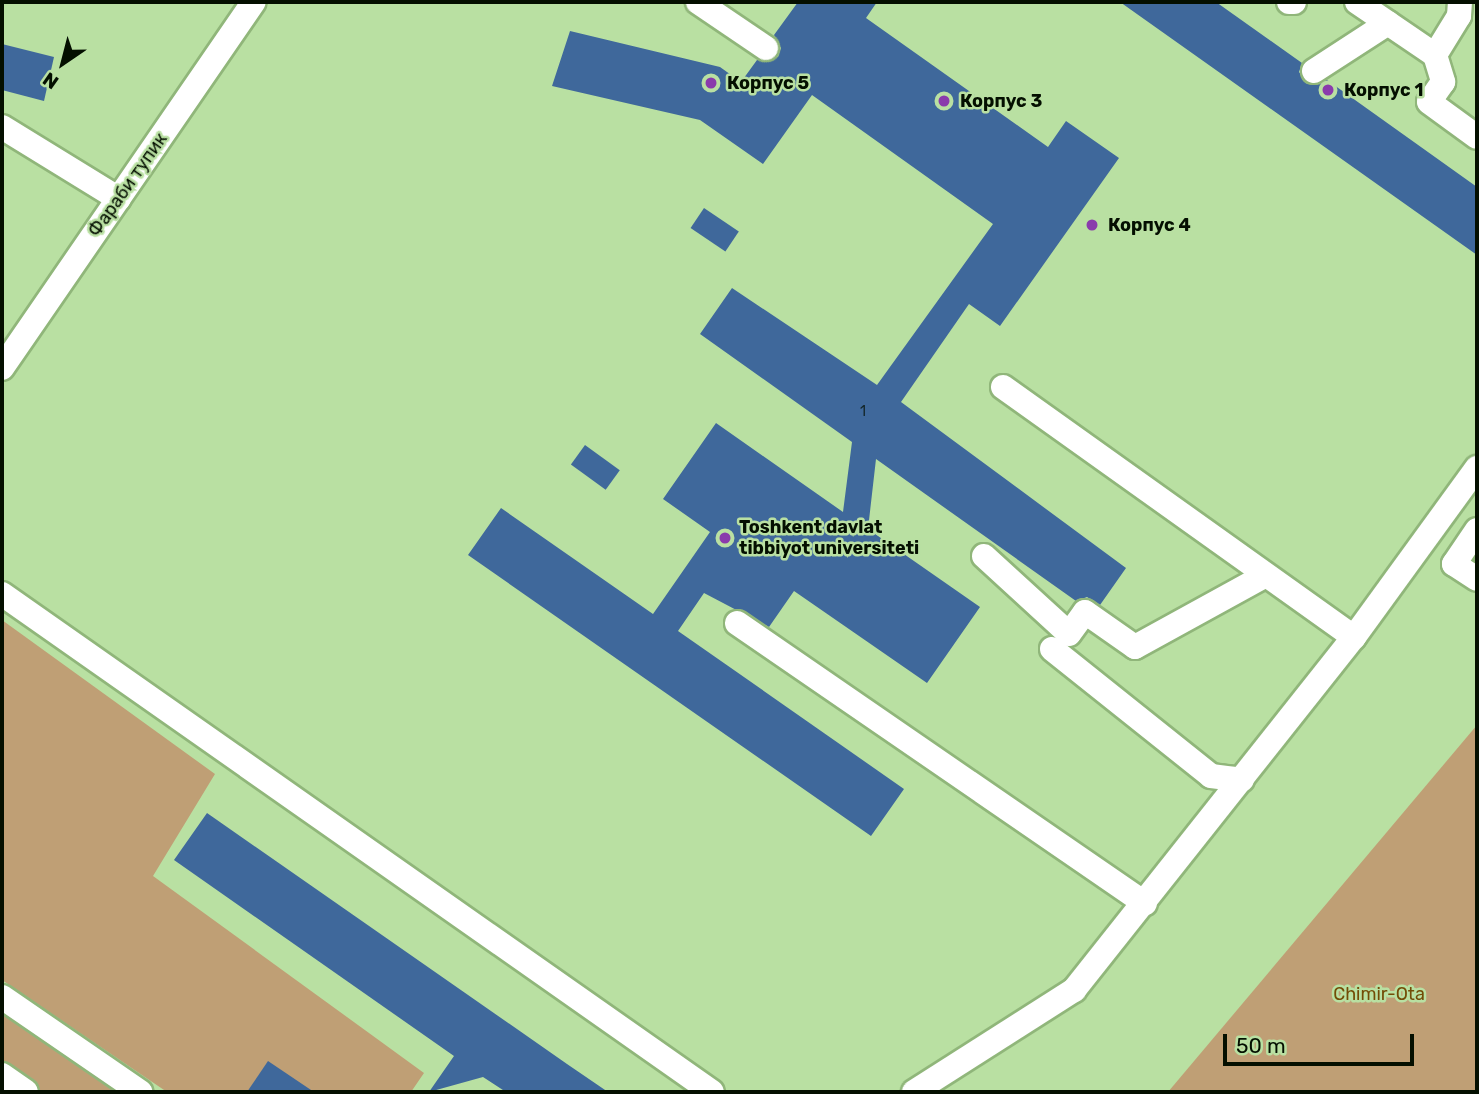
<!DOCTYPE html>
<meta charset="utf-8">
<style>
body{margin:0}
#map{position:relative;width:1479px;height:1094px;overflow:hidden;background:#b9e0a2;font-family:Rubik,sans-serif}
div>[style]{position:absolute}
.green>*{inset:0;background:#bf9f75}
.building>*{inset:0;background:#3f689b;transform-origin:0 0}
.roads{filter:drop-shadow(2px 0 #90b67a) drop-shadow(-2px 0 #90b67a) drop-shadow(0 2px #90b67a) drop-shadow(0 -2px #90b67a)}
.minor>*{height:24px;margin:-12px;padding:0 12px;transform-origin:12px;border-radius:12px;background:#fff}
.dots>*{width:19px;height:19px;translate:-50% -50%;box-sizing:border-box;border:4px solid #b9e0a2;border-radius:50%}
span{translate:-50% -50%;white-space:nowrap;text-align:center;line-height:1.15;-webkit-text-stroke:5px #b9e0a2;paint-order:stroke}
.number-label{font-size:14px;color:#132527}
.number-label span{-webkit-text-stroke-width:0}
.poi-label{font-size:18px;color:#040f00;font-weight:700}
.left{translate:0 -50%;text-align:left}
.street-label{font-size:18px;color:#040f00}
.park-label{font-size:18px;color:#734c06}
.frame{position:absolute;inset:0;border:4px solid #040f00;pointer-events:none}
.north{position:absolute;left:28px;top:28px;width:70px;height:70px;-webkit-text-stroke:5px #b9e0a2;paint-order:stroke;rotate:215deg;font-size:19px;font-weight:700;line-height:28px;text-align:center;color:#040f00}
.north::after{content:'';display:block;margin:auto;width:24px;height:32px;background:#040f00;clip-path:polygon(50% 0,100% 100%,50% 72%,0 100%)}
.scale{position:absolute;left:1223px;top:1034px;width:191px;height:32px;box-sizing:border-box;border:4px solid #040f00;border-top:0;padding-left:9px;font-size:21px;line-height:24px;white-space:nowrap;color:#040f00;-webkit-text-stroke:5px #b9e0a2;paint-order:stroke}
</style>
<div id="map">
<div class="green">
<div style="clip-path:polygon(2px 620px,215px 774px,153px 876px,424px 1073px,411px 1092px,167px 1092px,2px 980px)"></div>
<div style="clip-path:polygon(1477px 725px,1477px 1092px,1168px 1092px)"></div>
<div style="clip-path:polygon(2px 1013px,115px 1092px,2px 1092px)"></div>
</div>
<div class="building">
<div style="clip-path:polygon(798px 2px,877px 2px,866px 18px,1048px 147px,1066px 121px,1119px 158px,1000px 326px,969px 304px,901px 402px,1126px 568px,1100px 605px,1087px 597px,1076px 601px,876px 459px,868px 529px,980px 607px,927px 683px,794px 591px,769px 627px,704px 593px,678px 631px,904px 789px,871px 836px,468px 555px,501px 508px,653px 614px,710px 532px,663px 499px,716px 423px,843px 512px,852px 442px,700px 334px,732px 288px,877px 385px,993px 224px,812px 95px,763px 164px,700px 120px,552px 86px,570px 31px,720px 67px,741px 82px,757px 60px,778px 57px,781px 48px,774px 35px)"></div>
<div style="clip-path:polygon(1120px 2px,1216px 2px,1302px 63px,1299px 72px,1307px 84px,1327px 80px,1477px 187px,1477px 255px)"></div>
<div style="clip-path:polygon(2px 44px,54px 57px,44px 101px,2px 90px)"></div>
<div style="left:704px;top:208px;width:42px;height:24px;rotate:34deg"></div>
<div style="left:585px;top:445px;width:43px;height:24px;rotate:36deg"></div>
<div style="clip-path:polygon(207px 813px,567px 1064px,608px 1092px,506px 1092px,483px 1077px,429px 1092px,454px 1056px,174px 860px)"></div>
<div style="clip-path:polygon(268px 1061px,314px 1092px,247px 1092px)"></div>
</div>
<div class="roads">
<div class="minor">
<div style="left:698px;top:2px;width:82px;rotate:34.1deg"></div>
<div style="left:1289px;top:2px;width:5px"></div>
<div style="left:1357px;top:2px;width:94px;rotate:34.2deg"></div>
<div style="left:1435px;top:55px;width:28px;rotate:73deg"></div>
<div style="left:1443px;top:82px;width:24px;rotate:125deg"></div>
<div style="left:1429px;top:102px;width:59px;rotate:36.1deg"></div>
<div style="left:1435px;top:55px;width:46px;rotate:-58.4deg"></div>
<div style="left:1459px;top:16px;width:14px;rotate:-86deg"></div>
<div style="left:1314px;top:71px;width:88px;rotate:-33deg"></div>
<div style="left:2px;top:127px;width:137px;rotate:31.6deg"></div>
<div style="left:2px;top:368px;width:444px;rotate:-55.5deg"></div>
<div style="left:1003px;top:387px;width:431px;rotate:35.5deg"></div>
<div style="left:1477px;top:530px;width:41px;rotate:124.1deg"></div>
<div style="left:1454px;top:564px;width:27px;rotate:33deg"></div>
<div style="left:984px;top:556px;width:115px;rotate:42.5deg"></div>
<div style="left:1069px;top:634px;width:27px;rotate:-54deg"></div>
<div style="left:1085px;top:612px;width:61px;rotate:35deg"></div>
<div style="left:1135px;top:647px;width:149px;rotate:-28.8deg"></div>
<div style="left:2px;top:594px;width:867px;rotate:35.05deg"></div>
<div style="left:737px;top:623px;width:495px;rotate:34.5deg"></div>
<div style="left:1052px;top:649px;width:203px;rotate:38.6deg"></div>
<div style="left:1211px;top:776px;width:31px;rotate:7deg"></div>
<div style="left:2px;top:997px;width:168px;rotate:34.5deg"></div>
<div style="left:2px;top:1075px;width:29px;rotate:35deg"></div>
<div style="left:914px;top:1092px;width:190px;rotate:-32.5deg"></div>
<div style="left:1074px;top:990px;width:451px;rotate:-51.6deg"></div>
<div style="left:1354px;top:637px;width:209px;rotate:-54deg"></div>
</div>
</div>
<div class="dots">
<div style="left:711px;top:83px;background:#8a3bac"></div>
<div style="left:1328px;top:90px;background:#8a3bac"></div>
<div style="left:944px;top:101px;background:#8a3bac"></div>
<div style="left:1092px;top:225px;background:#8a3bac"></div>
<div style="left:725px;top:538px;background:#8a3bac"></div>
</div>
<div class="number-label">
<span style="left:863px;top:412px">1</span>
</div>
<div class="poi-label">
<span class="left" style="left:727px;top:83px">Корпус 5</span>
<span class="left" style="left:1344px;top:90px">Корпус 1</span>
<span class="left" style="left:960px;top:101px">Корпус 3</span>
<span class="left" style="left:1108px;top:225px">Корпус 4</span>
<span class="left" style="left:739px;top:538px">Toshkent davlat<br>tibbiyot universiteti</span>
</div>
<div class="street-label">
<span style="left:128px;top:185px;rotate:-55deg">Фараби тупик</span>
</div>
<div class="park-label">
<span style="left:1379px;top:994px">Chimir-Ota</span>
</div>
<div class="frame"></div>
<div class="north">N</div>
<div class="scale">50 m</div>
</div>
